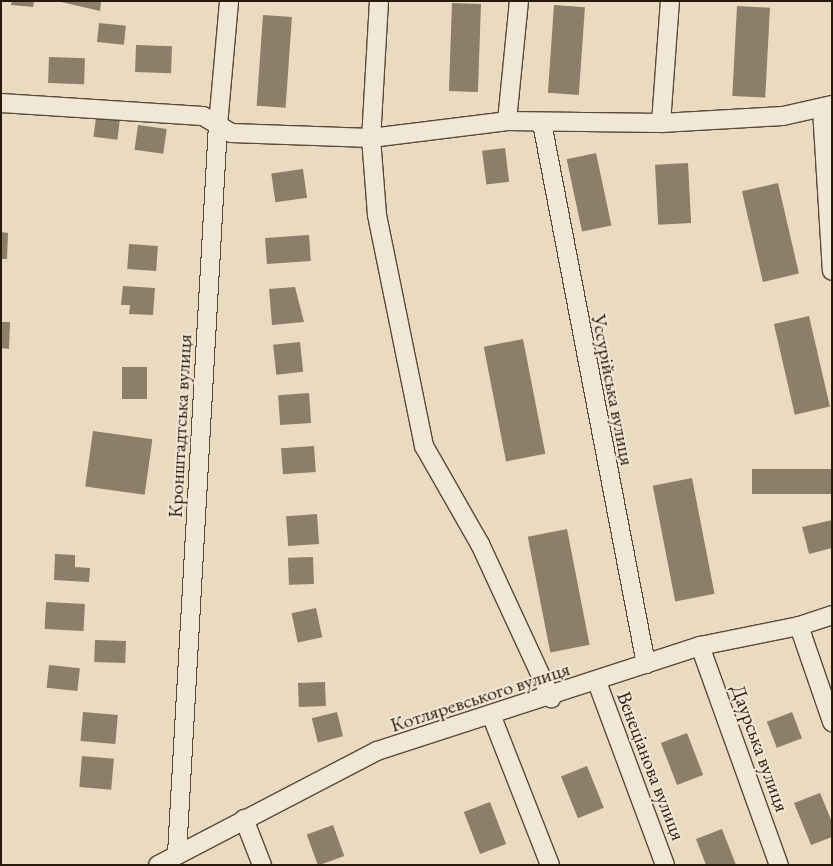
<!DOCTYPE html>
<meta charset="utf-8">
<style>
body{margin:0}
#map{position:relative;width:833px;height:866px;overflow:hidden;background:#eadac0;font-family:"EB Garamond",serif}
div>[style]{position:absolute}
.building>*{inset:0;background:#8d7e69;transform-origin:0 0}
.roads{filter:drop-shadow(1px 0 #584a38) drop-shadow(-1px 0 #584a38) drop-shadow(0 1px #584a38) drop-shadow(0 -1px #584a38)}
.minor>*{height:18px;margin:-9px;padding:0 9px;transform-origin:9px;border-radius:9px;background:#f1e7d6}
span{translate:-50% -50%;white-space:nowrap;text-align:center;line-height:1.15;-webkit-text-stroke:4px #f1e7d6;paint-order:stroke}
.street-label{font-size:20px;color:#281a0b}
.frame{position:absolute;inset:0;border:2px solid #281a0b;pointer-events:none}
</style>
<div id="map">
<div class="building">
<div style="clip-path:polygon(12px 1px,34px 1px,33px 7px,11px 5px)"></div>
<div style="clip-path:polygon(57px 1px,101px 1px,100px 11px)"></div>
<div style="left:452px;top:3px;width:29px;height:88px;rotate:2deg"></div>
<div style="left:554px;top:5px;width:31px;height:88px;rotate:4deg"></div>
<div style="left:737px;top:6px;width:33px;height:90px;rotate:3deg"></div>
<div style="left:263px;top:15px;width:29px;height:91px;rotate:4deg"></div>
<div style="left:99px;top:23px;width:27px;height:19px;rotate:6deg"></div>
<div style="left:136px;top:45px;width:36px;height:27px;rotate:2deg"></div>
<div style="left:49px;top:57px;width:36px;height:26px;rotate:2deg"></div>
<div style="left:96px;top:117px;width:24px;height:20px;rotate:7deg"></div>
<div style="left:138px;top:125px;width:29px;height:25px;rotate:8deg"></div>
<div style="left:505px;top:148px;width:34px;height:23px;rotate:83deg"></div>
<div style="left:596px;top:153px;width:74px;height:30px;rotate:78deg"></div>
<div style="left:688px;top:163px;width:60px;height:33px;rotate:87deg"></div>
<div style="left:303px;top:169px;width:29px;height:32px;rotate:82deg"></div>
<div style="left:778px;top:183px;width:93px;height:37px;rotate:77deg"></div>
<div style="clip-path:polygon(1px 232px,8px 233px,7px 259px,1px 259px)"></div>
<div style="left:309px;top:235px;width:26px;height:44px;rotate:86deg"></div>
<div style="left:129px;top:244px;width:29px;height:25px;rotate:4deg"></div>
<div style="clip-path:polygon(123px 286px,155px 288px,153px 315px,129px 314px,130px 305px,121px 305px)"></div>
<div style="clip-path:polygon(295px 287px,304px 322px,272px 325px,269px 289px)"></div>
<div style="left:809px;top:316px;width:93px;height:36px;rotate:77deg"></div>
<div style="clip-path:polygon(1px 322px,10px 322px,9px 349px,1px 348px)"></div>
<div style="left:523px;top:339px;width:117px;height:40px;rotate:79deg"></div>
<div style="left:300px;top:342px;width:30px;height:27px;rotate:84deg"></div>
<div style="left:122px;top:367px;width:25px;height:32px"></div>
<div style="left:309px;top:393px;width:30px;height:31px;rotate:86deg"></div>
<div style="left:93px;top:431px;width:60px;height:56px;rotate:8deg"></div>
<div style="left:314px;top:446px;width:26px;height:33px;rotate:86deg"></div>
<div style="left:832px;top:469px;width:25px;height:80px;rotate:90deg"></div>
<div style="left:692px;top:478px;width:118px;height:40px;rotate:79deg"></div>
<div style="left:317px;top:514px;width:30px;height:31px;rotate:86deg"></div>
<div style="clip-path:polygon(832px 520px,832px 548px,809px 554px,802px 527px)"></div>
<div style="left:567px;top:529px;width:118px;height:40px;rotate:79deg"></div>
<div style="clip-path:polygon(55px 554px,75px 555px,75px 567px,90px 568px,89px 582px,54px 580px)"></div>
<div style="left:313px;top:557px;width:27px;height:25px;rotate:88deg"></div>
<div style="left:46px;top:602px;width:39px;height:27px;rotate:3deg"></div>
<div style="left:316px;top:608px;width:30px;height:25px;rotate:78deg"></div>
<div style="left:95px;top:640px;width:31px;height:22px;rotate:2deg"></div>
<div style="left:49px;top:665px;width:31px;height:23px;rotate:6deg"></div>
<div style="left:325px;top:682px;width:24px;height:27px;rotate:88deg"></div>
<div style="left:83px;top:712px;width:35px;height:29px;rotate:5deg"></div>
<div style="left:337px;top:712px;width:25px;height:26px;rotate:76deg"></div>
<div style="left:792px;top:712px;width:28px;height:27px;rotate:69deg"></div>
<div style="left:687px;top:733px;width:45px;height:28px;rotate:69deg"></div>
<div style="left:82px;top:756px;width:32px;height:31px;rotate:5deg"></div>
<div style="left:587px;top:766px;width:45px;height:28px;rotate:68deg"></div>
<div style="clip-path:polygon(820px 793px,832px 822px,832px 837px,811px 845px,794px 803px)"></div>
<div style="left:490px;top:802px;width:45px;height:28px;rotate:69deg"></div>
<div style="left:333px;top:825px;width:33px;height:28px;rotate:70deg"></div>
<div style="clip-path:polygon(722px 829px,736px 865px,706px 865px,696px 839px)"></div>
</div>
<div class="roads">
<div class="minor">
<div style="left:379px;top:1px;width:137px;rotate:93.3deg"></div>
<div style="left:371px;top:138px;width:77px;rotate:85.5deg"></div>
<div style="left:377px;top:215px;width:236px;rotate:78.5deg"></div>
<div style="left:424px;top:446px;width:113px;rotate:60.3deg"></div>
<div style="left:480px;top:544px;width:170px;rotate:65.2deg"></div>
<div style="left:1px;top:103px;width:202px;rotate:3.7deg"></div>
<div style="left:203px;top:116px;width:33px;rotate:31deg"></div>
<div style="left:231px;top:133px;width:140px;rotate:2deg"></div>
<div style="left:371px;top:138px;width:137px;rotate:-7.1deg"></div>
<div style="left:507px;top:121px;width:154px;rotate:0.7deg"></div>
<div style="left:661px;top:123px;width:122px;rotate:-3.3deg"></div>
<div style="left:783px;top:116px;width:50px;rotate:-12.7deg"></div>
<div style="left:822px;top:109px;width:162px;rotate:86.5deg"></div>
<div style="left:507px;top:121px;width:121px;rotate:-84.3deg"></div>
<div style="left:542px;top:123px;width:551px;rotate:79.12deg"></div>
<div style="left:661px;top:123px;width:122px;rotate:-85.8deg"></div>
<div style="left:799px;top:626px;width:102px;rotate:71deg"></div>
<div style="left:700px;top:646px;width:233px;rotate:70.2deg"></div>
<div style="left:597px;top:682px;width:195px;rotate:69.6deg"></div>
<div style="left:492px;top:717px;width:159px;rotate:68.6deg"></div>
<div style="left:244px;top:819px;width:49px;rotate:68.6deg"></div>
<div style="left:177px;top:854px;width:730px;rotate:-86.78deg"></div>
<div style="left:218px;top:125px;width:124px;rotate:-84.9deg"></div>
<div style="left:158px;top:865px;width:247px;rotate:-27.5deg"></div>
<div style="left:377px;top:751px;width:340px;rotate:-18deg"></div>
<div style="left:700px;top:646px;width:101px;rotate:-11.4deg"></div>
<div style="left:799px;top:626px;width:35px;rotate:-18deg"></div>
</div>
</div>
<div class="street-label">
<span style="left:613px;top:390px;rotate:79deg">Уссурійська вулиця</span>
<span style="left:180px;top:426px;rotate:-87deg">Кронштадтська вулиця</span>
<span style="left:480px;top:697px;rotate:-18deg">Котляревського вулиця</span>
<span style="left:760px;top:748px;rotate:70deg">Даурська вулиця</span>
<span style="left:651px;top:766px;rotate:69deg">Венеціанова вулиця</span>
</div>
<div class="frame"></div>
</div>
